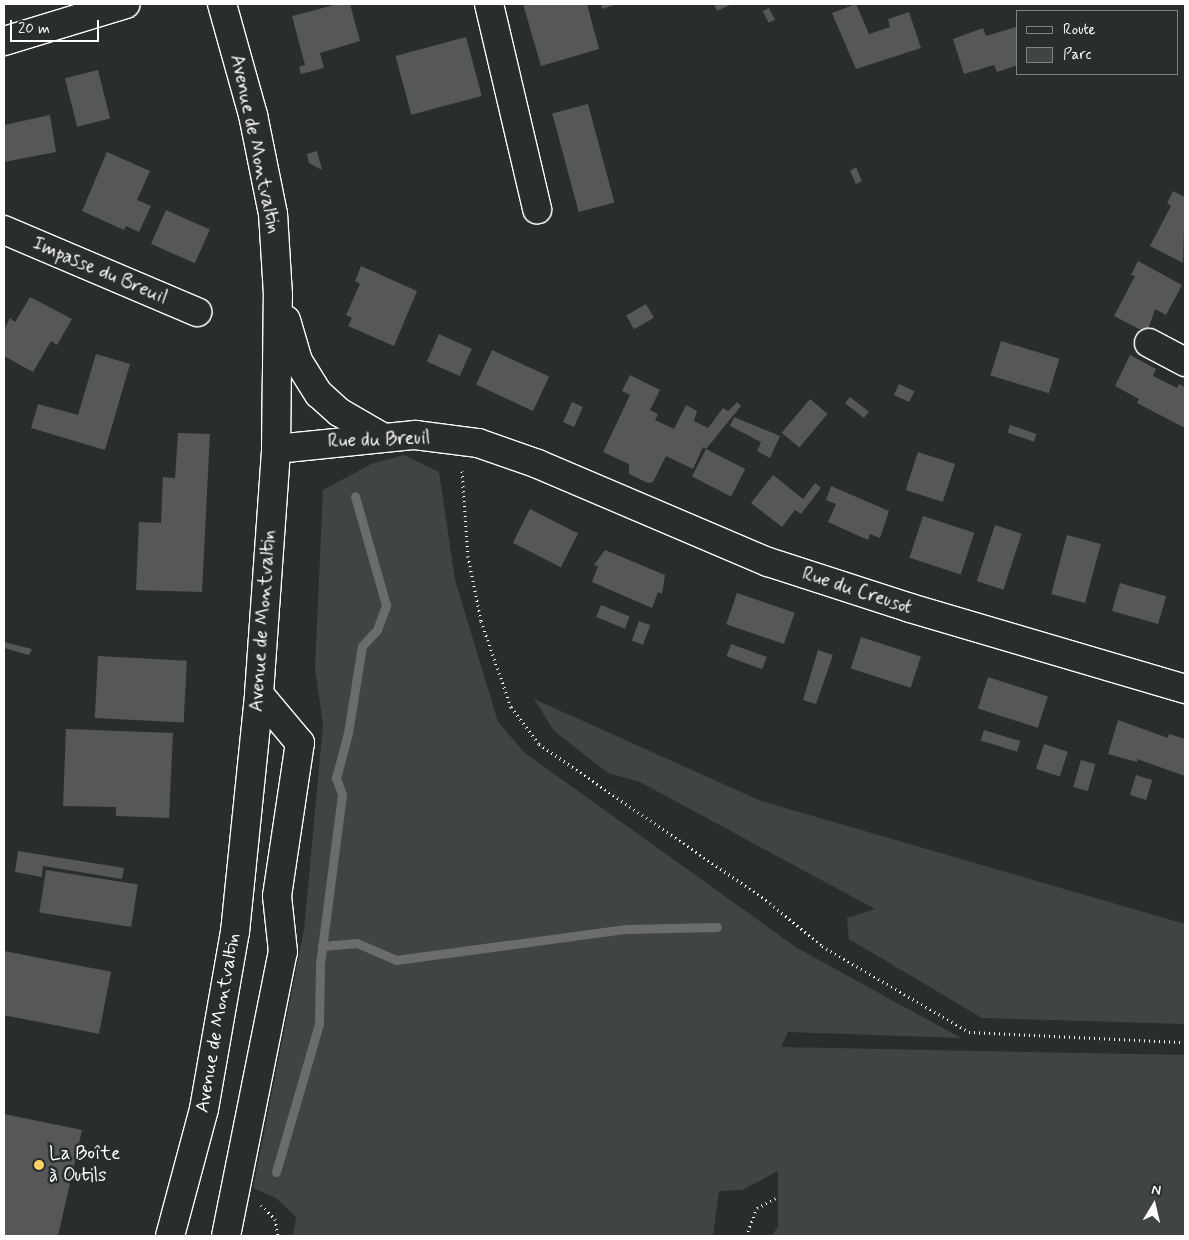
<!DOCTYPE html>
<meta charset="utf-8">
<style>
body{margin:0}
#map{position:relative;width:1189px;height:1240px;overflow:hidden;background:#2a2d2e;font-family:Mynerve,sans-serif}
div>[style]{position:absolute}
.green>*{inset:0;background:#414445}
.stream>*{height:9px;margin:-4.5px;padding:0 4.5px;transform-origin:4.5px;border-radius:4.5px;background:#6a6c6d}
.building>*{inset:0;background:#555758;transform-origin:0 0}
.path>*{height:3px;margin-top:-1.5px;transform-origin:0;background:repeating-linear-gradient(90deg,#fff 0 1px,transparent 0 5px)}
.roads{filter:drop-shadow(1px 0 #fff) drop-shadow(-1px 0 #fff) drop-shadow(0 1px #fff) drop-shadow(0 -1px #fff)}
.minor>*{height:28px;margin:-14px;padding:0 14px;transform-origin:14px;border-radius:14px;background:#2a2d2e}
.major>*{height:28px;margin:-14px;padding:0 14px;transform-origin:14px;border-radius:14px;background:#2a2d2e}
.dots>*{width:14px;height:14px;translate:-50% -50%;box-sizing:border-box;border:2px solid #2a2d2e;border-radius:50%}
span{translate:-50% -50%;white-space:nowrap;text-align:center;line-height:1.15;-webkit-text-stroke:5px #2a2d2e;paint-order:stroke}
.street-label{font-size:19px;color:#fff}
.poi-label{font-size:19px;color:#fff}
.left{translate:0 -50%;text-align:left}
.frame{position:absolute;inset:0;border:5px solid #fff;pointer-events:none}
.legend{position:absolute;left:1016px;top:10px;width:162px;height:65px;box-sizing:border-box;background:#2a2d2e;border:1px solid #7f8182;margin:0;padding:6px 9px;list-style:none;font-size:15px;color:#fff}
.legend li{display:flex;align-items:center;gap:10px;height:25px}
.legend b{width:25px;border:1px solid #7f8182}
.north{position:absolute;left:1129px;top:1180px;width:50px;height:50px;-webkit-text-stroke:4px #2a2d2e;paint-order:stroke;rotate:9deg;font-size:14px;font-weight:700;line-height:20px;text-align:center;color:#fff}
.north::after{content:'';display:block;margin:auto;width:18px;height:22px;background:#fff;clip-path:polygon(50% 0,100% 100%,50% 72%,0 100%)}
.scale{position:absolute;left:10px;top:20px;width:89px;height:22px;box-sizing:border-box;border:2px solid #fff;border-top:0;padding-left:6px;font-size:15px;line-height:18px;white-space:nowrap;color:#fff;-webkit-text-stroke:4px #2a2d2e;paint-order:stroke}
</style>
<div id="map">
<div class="green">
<div style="clip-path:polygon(404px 455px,439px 472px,455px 580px,498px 722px,525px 753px,797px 948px,961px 1038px,788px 1032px,781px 1047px,1185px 1055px,1185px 1236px,772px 1236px,778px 1226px,778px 1171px,742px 1190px,719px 1191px,713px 1236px,293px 1236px,296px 1217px,276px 1198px,253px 1188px,304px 930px,323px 725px,315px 668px,323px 490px,371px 464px)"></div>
<div style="clip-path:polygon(534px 699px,761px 801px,1185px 924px,1185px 1024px,982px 1018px,849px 939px,847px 918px,875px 909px,640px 782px,608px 773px,554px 731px)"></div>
</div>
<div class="stream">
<div style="left:322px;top:946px;width:35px;rotate:-5deg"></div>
<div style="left:357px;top:943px;width:43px;rotate:23.6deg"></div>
<div style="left:396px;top:960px;width:232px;rotate:-7.7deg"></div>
<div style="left:626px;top:929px;width:91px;rotate:-1.3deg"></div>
<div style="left:276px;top:1172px;width:154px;rotate:-73.8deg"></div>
<div style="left:319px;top:1024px;width:60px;rotate:-89deg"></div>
<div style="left:320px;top:964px;width:171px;rotate:-82.6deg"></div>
<div style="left:342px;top:794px;width:17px;rotate:-111deg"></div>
<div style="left:336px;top:778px;width:47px;rotate:-75.1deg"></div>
<div style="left:348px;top:733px;width:88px;rotate:-80.9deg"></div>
<div style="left:362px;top:646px;width:22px;rotate:-47deg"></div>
<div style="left:377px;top:630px;width:27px;rotate:-70deg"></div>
<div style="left:386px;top:605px;width:113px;rotate:-105.9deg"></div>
</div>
<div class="building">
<div style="clip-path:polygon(338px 4px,350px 4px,360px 41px,320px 53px,324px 68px,301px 74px,299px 67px,305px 65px,292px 16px)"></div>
<div style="clip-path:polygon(523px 4px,587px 4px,599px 49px,541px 66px)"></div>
<div style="clip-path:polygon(601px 4px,613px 4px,614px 5px,602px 9px)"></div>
<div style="clip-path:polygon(714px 4px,732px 4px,717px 11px)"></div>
<div style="clip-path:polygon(856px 4px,869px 34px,890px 27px,888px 19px,909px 12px,921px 48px,856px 69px,832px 13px)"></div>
<div style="left:769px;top:8px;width:13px;height:7px;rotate:63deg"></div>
<div style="clip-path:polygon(1016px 27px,1018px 65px,997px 72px,994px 65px,964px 74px,953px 39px,983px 28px,986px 36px)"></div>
<div style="left:466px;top:37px;width:61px;height:73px;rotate:75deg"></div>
<div style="left:98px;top:70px;width:50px;height:34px;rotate:76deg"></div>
<div style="left:588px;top:104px;width:102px;height:37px;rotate:75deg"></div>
<div style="clip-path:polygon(50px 115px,56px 152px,4px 162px,4px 125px)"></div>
<div style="clip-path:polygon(317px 151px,322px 170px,309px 163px,307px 154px)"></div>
<div style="clip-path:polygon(107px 152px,150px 171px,137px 200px,151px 206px,139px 232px,126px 226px,124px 230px,82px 211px)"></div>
<div style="clip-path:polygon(856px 167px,862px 181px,856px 184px,850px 171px)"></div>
<div style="clip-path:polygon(1173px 191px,1185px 197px,1183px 263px,1150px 246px,1171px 206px,1167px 203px)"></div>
<div style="left:166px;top:210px;width:48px;height:37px;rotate:24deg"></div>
<div style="clip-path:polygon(1138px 261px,1182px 285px,1166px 315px,1155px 309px,1147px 333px,1114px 316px,1135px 276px,1131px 275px)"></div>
<div style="clip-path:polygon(361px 266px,417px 291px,394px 346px,348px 326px,352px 318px,346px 315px,360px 284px,355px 281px)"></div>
<div style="clip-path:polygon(30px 297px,72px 319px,57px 345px,51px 341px,33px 372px,4px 356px,4px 330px,10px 318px,15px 322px)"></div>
<div style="left:646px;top:304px;width:16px;height:23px;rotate:60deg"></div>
<div style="left:439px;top:334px;width:36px;height:30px;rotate:24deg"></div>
<div style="left:1001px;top:341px;width:61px;height:36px;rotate:17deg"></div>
<div style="left:492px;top:350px;width:63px;height:38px;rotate:25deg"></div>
<div style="clip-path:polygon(96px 354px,130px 364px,105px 450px,31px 428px,38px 404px,78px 415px)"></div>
<div style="clip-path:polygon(1130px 355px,1156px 369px,1153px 376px,1177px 388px,1179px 384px,1185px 387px,1185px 428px,1137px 403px,1139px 399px,1115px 386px)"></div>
<div style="clip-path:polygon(630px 375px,660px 390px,650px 410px,658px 414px,655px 420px,674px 429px,686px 405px,697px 411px,694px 421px,708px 428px,723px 408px,728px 411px,737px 402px,741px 406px,706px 449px,703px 447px,693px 469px,666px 456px,653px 482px,648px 483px,629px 474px,629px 464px,603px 452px,630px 395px,622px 391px)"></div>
<div style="left:899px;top:384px;width:17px;height:12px;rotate:25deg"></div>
<div style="left:850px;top:397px;width:24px;height:8px;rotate:38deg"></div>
<div style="left:810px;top:399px;width:23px;height:44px;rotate:40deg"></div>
<div style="left:572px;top:402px;width:12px;height:22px;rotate:24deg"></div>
<div style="clip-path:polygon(734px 417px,780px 436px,770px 458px,757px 451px,761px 442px,730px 426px)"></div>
<div style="left:1010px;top:425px;width:28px;height:8px;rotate:19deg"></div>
<div style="clip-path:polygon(178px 433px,210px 434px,202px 592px,136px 590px,139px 522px,161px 523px,163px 477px,175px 478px)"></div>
<div style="left:706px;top:449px;width:44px;height:31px;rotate:27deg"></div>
<div style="left:918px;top:452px;width:39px;height:40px;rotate:18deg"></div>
<div style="clip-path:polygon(773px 475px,803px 499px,815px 483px,821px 488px,801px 514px,795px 510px,782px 527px,751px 503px)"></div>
<div style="clip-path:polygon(831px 486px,889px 511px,880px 538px,870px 534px,868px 540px,828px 522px,836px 504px,826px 500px)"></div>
<div style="left:530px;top:509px;width:54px;height:38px;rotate:27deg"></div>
<div style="left:923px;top:516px;width:54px;height:44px;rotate:18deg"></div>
<div style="left:995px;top:525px;width:28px;height:59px;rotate:18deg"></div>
<div style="left:1067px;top:535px;width:35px;height:61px;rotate:15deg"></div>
<div style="clip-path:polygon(605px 550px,665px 575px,662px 594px,658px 592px,652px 608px,592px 582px,598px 566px,594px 565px)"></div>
<div style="left:1120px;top:583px;width:48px;height:29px;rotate:16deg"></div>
<div style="left:737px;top:593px;width:61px;height:33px;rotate:19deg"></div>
<div style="left:601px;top:605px;width:31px;height:13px;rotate:22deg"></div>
<div style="left:639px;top:621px;width:12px;height:21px;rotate:20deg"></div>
<div style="left:861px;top:637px;width:63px;height:33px;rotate:18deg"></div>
<div style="clip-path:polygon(4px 642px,32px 649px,29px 655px,4px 648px)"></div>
<div style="left:731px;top:644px;width:38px;height:13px;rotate:20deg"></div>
<div style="clip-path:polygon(818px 650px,833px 655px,816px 704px,803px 700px)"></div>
<div style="left:98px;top:656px;width:89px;height:62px;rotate:3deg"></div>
<div style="left:988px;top:677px;width:63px;height:33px;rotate:18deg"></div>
<div style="clip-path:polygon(1118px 720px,1168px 738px,1169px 734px,1185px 739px,1185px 776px,1137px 759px,1137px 762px,1108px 754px)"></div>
<div style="clip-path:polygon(66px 729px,173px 733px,169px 818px,116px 816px,116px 807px,63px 806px)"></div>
<div style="left:984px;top:730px;width:38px;height:11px;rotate:17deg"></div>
<div style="left:1044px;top:744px;width:25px;height:26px;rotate:18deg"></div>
<div style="left:1081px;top:760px;width:15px;height:28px;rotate:16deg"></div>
<div style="left:1136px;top:775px;width:17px;height:21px;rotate:17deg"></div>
<div style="clip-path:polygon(18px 851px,124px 868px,122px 879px,43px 866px,42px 877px,15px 872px)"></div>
<div style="left:46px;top:870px;width:93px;height:43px;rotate:9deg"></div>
<div style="left:4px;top:951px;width:109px;height:63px;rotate:11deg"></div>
<div style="clip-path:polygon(4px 1114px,82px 1130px,58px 1236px,4px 1236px)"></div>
</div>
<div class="path">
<div style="left:462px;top:471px;width:85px;rotate:86deg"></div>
<div style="left:468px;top:556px;width:66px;rotate:78.7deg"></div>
<div style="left:481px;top:621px;width:91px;rotate:70.8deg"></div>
<div style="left:511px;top:707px;width:46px;rotate:52.9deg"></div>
<div style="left:539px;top:744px;width:280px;rotate:34.5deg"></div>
<div style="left:770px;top:903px;width:67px;rotate:39.6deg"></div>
<div style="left:822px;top:946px;width:170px;rotate:30.3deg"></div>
<div style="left:969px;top:1032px;width:216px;rotate:2.7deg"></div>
<div style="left:261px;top:1205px;width:20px;rotate:45deg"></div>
<div style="left:275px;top:1219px;width:17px;rotate:80deg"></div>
<div style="left:746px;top:1236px;width:30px;rotate:-69deg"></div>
<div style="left:757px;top:1208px;width:24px;rotate:-28deg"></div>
</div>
<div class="roads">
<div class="minor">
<div style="left:489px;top:4px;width:211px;rotate:76.8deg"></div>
<div style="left:4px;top:230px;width:210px;rotate:23deg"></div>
<div style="left:286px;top:320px;width:43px;rotate:73.7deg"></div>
<div style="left:298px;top:361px;width:39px;rotate:58deg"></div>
<div style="left:319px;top:394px;width:27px;rotate:42deg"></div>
<div style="left:339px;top:412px;width:50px;rotate:30.2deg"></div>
<div style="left:1149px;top:343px;width:41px;rotate:27.8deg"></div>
<div style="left:276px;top:449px;width:140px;rotate:-5.8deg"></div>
<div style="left:415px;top:435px;width:64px;rotate:7.2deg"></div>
<div style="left:478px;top:443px;width:64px;rotate:19.3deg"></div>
<div style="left:538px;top:464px;width:250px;rotate:23.1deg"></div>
<div style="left:768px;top:562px;width:149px;rotate:17.9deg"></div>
<div style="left:910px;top:608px;width:287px;rotate:16.4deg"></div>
<div style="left:170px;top:1236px;width:131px;rotate:-75deg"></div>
<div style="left:204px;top:1109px;width:180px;rotate:-80.1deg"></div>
<div style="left:235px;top:932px;width:239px;rotate:-84.2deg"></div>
<div style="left:259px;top:694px;width:246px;rotate:-86deg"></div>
<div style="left:276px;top:449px;width:154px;rotate:-89.3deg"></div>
<div style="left:278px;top:295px;width:81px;rotate:-93.5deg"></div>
<div style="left:273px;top:214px;width:101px;rotate:-101.4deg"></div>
<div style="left:253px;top:115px;width:115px;rotate:-105.6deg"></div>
<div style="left:226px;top:1236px;width:290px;rotate:-78.7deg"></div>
<div style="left:283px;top:952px;width:56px;rotate:-96.1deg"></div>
<div style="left:277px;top:896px;width:155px;rotate:-81.5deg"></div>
<div style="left:300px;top:743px;width:64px;rotate:-129.9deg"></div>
</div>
<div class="major">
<div style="left:4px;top:41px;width:127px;rotate:-16.9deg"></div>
</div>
</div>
<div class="dots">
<div style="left:39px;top:1165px;background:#ffd166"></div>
</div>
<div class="street-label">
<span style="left:255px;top:144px;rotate:78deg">Avenue de Montvaltin</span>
<span style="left:100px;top:271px;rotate:23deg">Impasse du Breuil</span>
<span style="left:379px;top:440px;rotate:-2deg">Rue du Breuil</span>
<span style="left:857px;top:591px;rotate:18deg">Rue du Creusot</span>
<span style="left:263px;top:621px;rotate:-86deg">Avenue de Montvaltin</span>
<span style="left:218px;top:1023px;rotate:-80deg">Avenue de Montvaltin</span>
</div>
<div class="poi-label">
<span class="left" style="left:49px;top:1165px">La Boîte<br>à Outils</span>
</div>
<div class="frame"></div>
<ul class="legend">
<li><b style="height:6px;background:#2a2d2e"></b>Route</li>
<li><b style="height:14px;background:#414445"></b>Parc</li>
</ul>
<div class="north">N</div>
<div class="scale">20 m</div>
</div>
